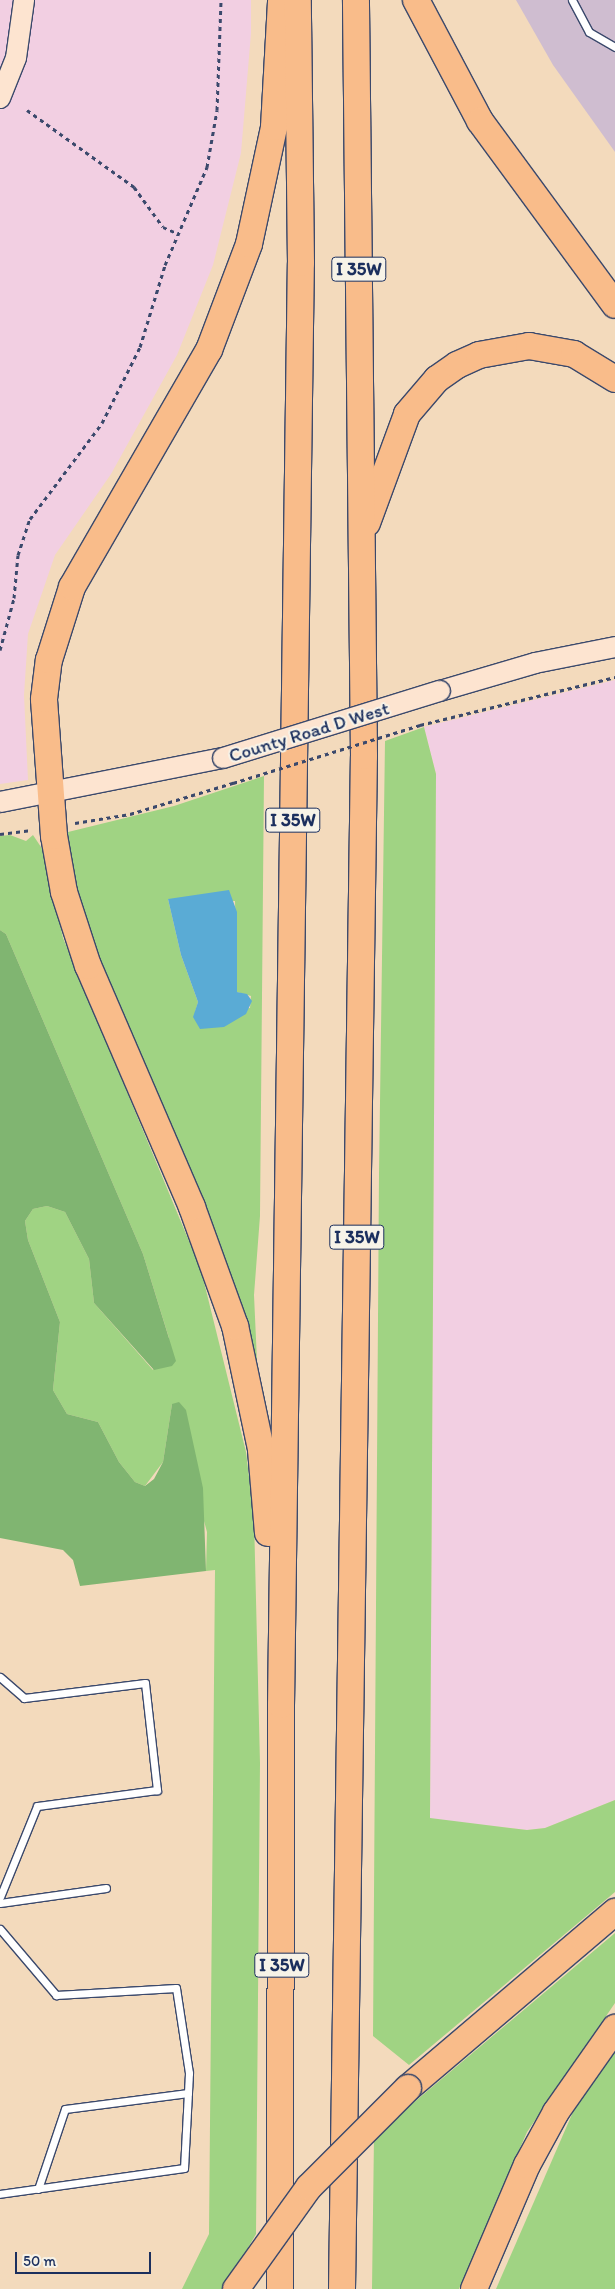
<!DOCTYPE html>
<style>
body{margin:0}
#map{position:relative;width:615px;height:2289px;overflow:hidden;background:#f3dabc;font-family:Itim,sans-serif}
div>[style]{position:absolute}
.built>*{inset:0;background:#f2cfe2}
.industrial>*{inset:0;background:#cfbdd0}
.green>*{inset:0;background:#a0d383}
.forest>*{inset:0;background:#80b571}
.water>*{inset:0;background:#5aabd5}
.path>*{height:3px;margin-top:-1.5px;transform-origin:0;background:repeating-linear-gradient(90deg,#3b496c 0 4px,transparent 0 8px)}
.roads{filter:drop-shadow(1px 0 #3b496c) drop-shadow(-1px 0 #3b496c) drop-shadow(0 1px #3b496c) drop-shadow(0 -1px #3b496c)}
.lane>*{height:7px;margin:-3.5px;padding:0 3.5px;transform-origin:3.5px;border-radius:3.5px;background:#fff}
.secondary>*{height:20px;margin:-10px;padding:0 10px;transform-origin:10px;border-radius:10px;background:#fde4d0}
.highway>*{height:26px;margin:-13px;padding:0 13px;transform-origin:13px;border-radius:13px;background:#f9bc8a}
.path-bridge>*{height:3px;margin-top:-1.5px;transform-origin:0;background:repeating-linear-gradient(90deg,#3b496c 0 4px,transparent 0 8px)}
.bridges{filter:drop-shadow(1px 0 #3b496c) drop-shadow(-1px 0 #3b496c) drop-shadow(0 1px #3b496c) drop-shadow(0 -1px #3b496c)}
.secondary-bridge>*{height:20px;margin:-10px;padding:0 10px;transform-origin:10px;border-radius:10px;background:#fde4d0}
.highway-bridge>*{height:26px;margin:-13px;padding:0 13px;transform-origin:13px;border-radius:13px;background:#f9bc8a}
span{translate:-50% -50%;white-space:nowrap;text-align:center;line-height:1.15;-webkit-text-stroke:4px #f7f3e8;paint-order:stroke}
.shield-label span{padding:1px 4px;background:#f7f3e8;border:1px solid;border-radius:4px;-webkit-text-stroke-width:0}
.shield-label{font-size:18px;color:#1b2f5e;font-weight:700}
.street-label{font-size:19px;color:#1b2f5e}
.scale{position:absolute;left:15px;top:2252px;width:136px;height:22px;box-sizing:border-box;border:2px solid #1b2f5e;border-top:0;padding-left:6px;font-size:15px;line-height:18px;white-space:nowrap;color:#1b2f5e;-webkit-text-stroke:4px #f7f3e8;paint-order:stroke}
</style>
<div id="map">
<div class="built">
<div style="clip-path:polygon(0 0,251px 0,251px 33px,241px 153px,213px 265px,177px 355px,111px 474px,55px 555px,28px 634px,24px 695px,28px 780px,0 784px)"></div>
<div style="clip-path:polygon(615px 680px,615px 1800px,545px 1828px,527px 1830px,430px 1819px,436px 774px,424px 727px)"></div>
</div>
<div class="industrial">
<div style="clip-path:polygon(516px 0,615px 0,615px 152px,553px 65px)"></div>
</div>
<div class="green">
<div style="clip-path:polygon(424px 727px,436px 774px,430px 1818px,527px 1830px,545px 1828px,615px 1800px,615px 1892px,409px 2065px,373px 2036px,379px 1174px,385px 741px)"></div>
<div style="clip-path:polygon(evenodd,264px 776px,260px 1216px,254px 1295px,258px 1383px,85px 928px,64px 833px,174px 806px,264px 776px,168px 899px,235px 901px,237px 992px,251px 996px,250px 1008px,195px 1012px,198px 1002px,181px 955px,168px 899px)"></div>
<div style="clip-path:polygon(10px 835px,26px 841px,33px 835px,43px 850px,63px 938px,201px 1270px,246px 1452px,254px 1518px,260px 1763px,256px 2234px,224px 2289px,182px 2289px,209px 2234px,215px 1570px,206px 1571px,207px 1532px,172px 1404px,163px 1462px,145px 1486px,135px 1482px,119px 1462px,98px 1422px,67px 1414px,53px 1390px,60px 1322px,28px 1240px,25px 1221px,33px 1209px,47px 1206px,65px 1212px,89px 1259px,94px 1303px,153px 1370px,169px 1338px,143px 1254px,6px 934px,0 930px,0 836px)"></div>
<div style="clip-path:polygon(615px 1933px,615px 2003px,527px 2132px,459px 2289px,372px 2289px,374px 2136px)"></div>
<div style="clip-path:polygon(615px 2049px,615px 2289px,496px 2289px,576px 2105px)"></div>
</div>
<div class="forest">
<div style="clip-path:polygon(0 930px,6px 934px,143px 1254px,176px 1361px,172px 1366px,154px 1370px,94px 1303px,89px 1259px,65px 1212px,47px 1206px,33px 1209px,25px 1221px,28px 1240px,60px 1322px,53px 1390px,67px 1414px,98px 1422px,119px 1462px,135px 1482px,145px 1486px,154px 1479px,163px 1462px,172px 1404px,179px 1402px,186px 1410px,203px 1488px,206px 1571px,80px 1586px,73px 1560px,63px 1550px,0 1538px)"></div>
</div>
<div class="water">
<div style="clip-path:polygon(229px 890px,237px 912px,237px 992px,247px 994px,252px 1001px,246px 1014px,224px 1027px,200px 1029px,193px 1017px,198px 1002px,181px 955px,168px 899px)"></div>
</div>
<div class="path">
<div style="left:27px;top:110px;width:132px;rotate:35.7deg"></div>
<div style="left:134px;top:187px;width:49px;rotate:54.1deg"></div>
<div style="left:163px;top:227px;width:17px;rotate:24deg"></div>
<div style="left:0;top:650px;width:54px;rotate:-74.9deg"></div>
<div style="left:14px;top:598px;width:43px;rotate:-84.7deg"></div>
<div style="left:18px;top:555px;width:38px;rotate:-72deg"></div>
<div style="left:30px;top:519px;width:120px;rotate:-53.1deg"></div>
<div style="left:102px;top:423px;width:85px;rotate:-63.4deg"></div>
<div style="left:140px;top:347px;width:86px;rotate:-73deg"></div>
<div style="left:165px;top:265px;width:107px;rotate:-66.8deg"></div>
<div style="left:207px;top:167px;width:58px;rotate:-80deg"></div>
<div style="left:217px;top:110px;width:110px;rotate:-87.9deg"></div>
<div style="left:420px;top:725px;width:201px;rotate:-13.8deg"></div>
<div style="left:75px;top:823px;width:56px;rotate:-9.3deg"></div>
<div style="left:130px;top:814px;width:108px;rotate:-16.8deg"></div>
<div style="left:0;top:834px;width:32px;rotate:-7deg"></div>
</div>
<div class="roads">
<div class="lane">
<div style="left:572px;top:0;width:36px;rotate:62deg"></div>
<div style="left:589px;top:32px;width:30px;rotate:30deg"></div>
<div style="left:0;top:1677px;width:32px;rotate:41deg"></div>
<div style="left:24px;top:1698px;width:122px;rotate:-7.1deg"></div>
<div style="left:145px;top:1683px;width:108px;rotate:83.6deg"></div>
<div style="left:157px;top:1790px;width:121px;rotate:172.4deg"></div>
<div style="left:37px;top:1806px;width:98px;rotate:112.1deg"></div>
<div style="left:0;top:1903px;width:107px;rotate:-8.1deg"></div>
<div style="left:0;top:1929px;width:87px;rotate:49.7deg"></div>
<div style="left:56px;top:1995px;width:120px;rotate:-3.3deg"></div>
<div style="left:176px;top:1988px;width:86px;rotate:81.3deg"></div>
<div style="left:189px;top:2073px;width:95px;rotate:93deg"></div>
<div style="left:184px;top:2168px;width:186px;rotate:172deg"></div>
<div style="left:38px;top:2189px;width:84px;rotate:-71.4deg"></div>
<div style="left:65px;top:2109px;width:124px;rotate:-7.4deg"></div>
</div>
<div class="secondary">
<div style="left:0;top:98px;width:43px;rotate:-68.2deg"></div>
<div style="left:16px;top:58px;width:59px;rotate:-82.1deg"></div>
<div style="left:440px;top:691px;width:99px;rotate:-16.4deg"></div>
<div style="left:535px;top:663px;width:82px;rotate:-11.3deg"></div>
<div style="left:0;top:802px;width:227px;rotate:-11.2deg"></div>
</div>
<div class="highway">
<div style="left:416px;top:0;width:137px;rotate:62.1deg"></div>
<div style="left:480px;top:121px;width:228px;rotate:53.7deg"></div>
<div style="left:367px;top:523px;width:116px;rotate:-69.8deg"></div>
<div style="left:407px;top:414px;width:46px;rotate:-49.4deg"></div>
<div style="left:437px;top:379px;width:24px;rotate:-35deg"></div>
<div style="left:457px;top:365px;width:24px;rotate:-24deg"></div>
<div style="left:479px;top:355px;width:51px;rotate:-10.2deg"></div>
<div style="left:529px;top:346px;width:46px;rotate:10.1deg"></div>
<div style="left:574px;top:354px;width:48px;rotate:31.4deg"></div>
<div style="left:268px;top:1533px;width:84px;rotate:-94.8deg"></div>
<div style="left:261px;top:1449px;width:126px;rotate:-101.9deg"></div>
<div style="left:235px;top:1326px;width:127px;rotate:-109.9deg"></div>
<div style="left:192px;top:1207px;width:262px;rotate:-113.3deg"></div>
<div style="left:88px;top:966px;width:78px;rotate:-108deg"></div>
<div style="left:64px;top:892px;width:57px;rotate:-100.1deg"></div>
<div style="left:54px;top:836px;width:137px;rotate:-94.2deg"></div>
<div style="left:44px;top:699px;width:39px;rotate:-83deg"></div>
<div style="left:49px;top:660px;width:77px;rotate:-72.5deg"></div>
<div style="left:72px;top:587px;width:274px;rotate:-60deg"></div>
<div style="left:209px;top:350px;width:113px;rotate:-69.3deg"></div>
<div style="left:249px;top:244px;width:120px;rotate:-77.9deg"></div>
<div style="left:274px;top:127px;width:127px;rotate:-86.8deg"></div>
<div style="left:408px;top:2088px;width:272px;rotate:-40.4deg"></div>
<div style="left:280px;top:2289px;width:584px;rotate:-89.9deg"></div>
<div style="left:281px;top:1705px;width:1442px;rotate:-89.21deg"></div>
<div style="left:301px;top:263px;width:263px;rotate:-90.7deg"></div>
<div style="left:342px;top:2289px;width:1533px;rotate:-89.18deg"></div>
<div style="left:364px;top:756px;width:756px;rotate:-90.61deg"></div>
<div style="left:474px;top:2289px;width:135px;rotate:-66.9deg"></div>
<div style="left:527px;top:2165px;width:60px;rotate:-61.3deg"></div>
<div style="left:556px;top:2112px;width:103px;rotate:-54.9deg"></div>
</div>
</div>
<div class="path-bridge">
<div style="left:233px;top:783px;width:196px;rotate:-17.2deg"></div>
</div>
<div class="bridges">
<div class="secondary-bridge">
<div style="left:223px;top:758px;width:227px;rotate:-17.2deg"></div>
</div>
<div class="highway-bridge">
<div style="left:236px;top:2289px;width:125px;rotate:-54.4deg"></div>
<div style="left:309px;top:2187px;width:140px;rotate:-45deg"></div>
</div>
</div>
<div class="shield-label">
<span style="left:359px;top:269px">I 35W</span>
<span style="left:293px;top:820px">I 35W</span>
<span style="left:357px;top:1237px">I 35W</span>
<span style="left:282px;top:1965px">I 35W</span>
</div>
<div class="street-label">
<span style="left:309px;top:732px;rotate:-17deg">County Road D West</span>
</div>
<div class="scale">50 m</div>
</div>
